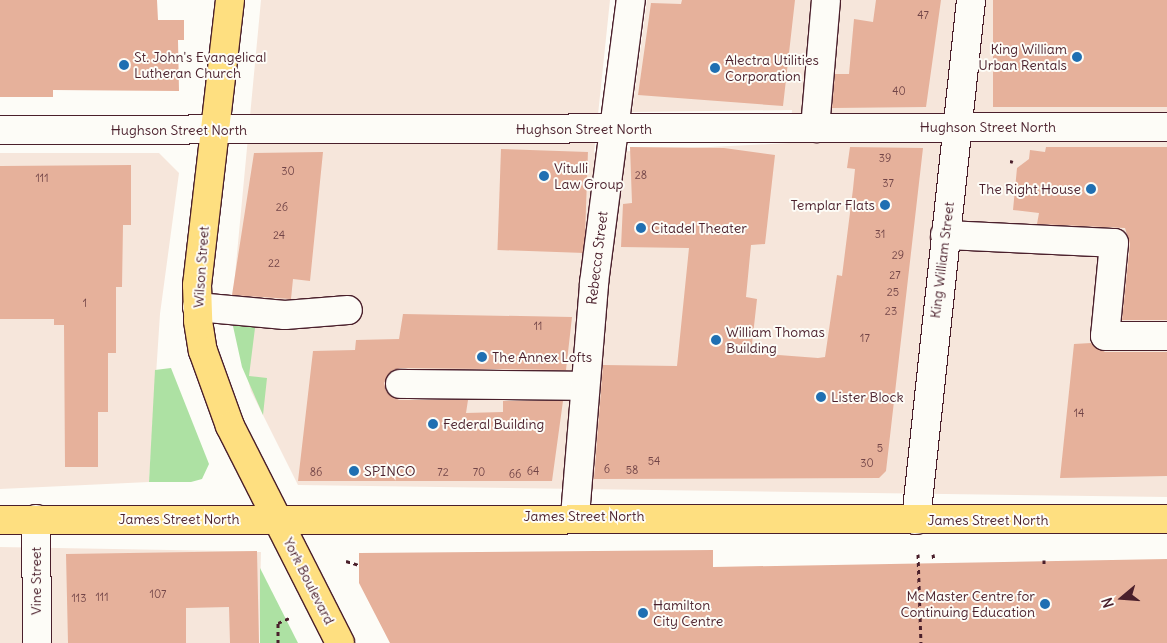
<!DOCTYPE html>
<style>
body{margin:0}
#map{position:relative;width:1167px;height:643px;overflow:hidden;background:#fdfcf7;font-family:Delius,sans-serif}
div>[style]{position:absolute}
.built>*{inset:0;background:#f6e6db;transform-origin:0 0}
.green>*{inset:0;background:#ade1a3}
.building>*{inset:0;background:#e6b19b;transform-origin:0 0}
.path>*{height:3px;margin-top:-1.5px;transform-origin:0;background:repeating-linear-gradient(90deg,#4a1f2b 0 4px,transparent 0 8px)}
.roads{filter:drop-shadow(1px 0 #4a1f2b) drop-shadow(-1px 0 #4a1f2b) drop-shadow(0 1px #4a1f2b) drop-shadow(0 -1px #4a1f2b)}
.minor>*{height:28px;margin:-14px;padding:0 14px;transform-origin:14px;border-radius:14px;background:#fdfcf7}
.major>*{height:28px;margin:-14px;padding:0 14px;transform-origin:14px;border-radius:14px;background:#fedf80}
.dots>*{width:14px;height:14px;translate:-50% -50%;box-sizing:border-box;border:2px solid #fdfcf7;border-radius:50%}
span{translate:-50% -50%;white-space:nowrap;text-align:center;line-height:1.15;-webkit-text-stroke:4px #fdfcf7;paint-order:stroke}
.number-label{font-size:11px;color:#714447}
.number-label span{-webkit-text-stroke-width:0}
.poi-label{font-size:14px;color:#4a1f2b}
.right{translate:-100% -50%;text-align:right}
.left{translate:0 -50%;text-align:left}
.street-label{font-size:14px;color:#4a1f2b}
.north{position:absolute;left:1097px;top:573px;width:50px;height:50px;-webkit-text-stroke:4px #fdfcf7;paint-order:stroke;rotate:252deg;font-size:14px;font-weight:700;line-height:20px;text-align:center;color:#4a1f2b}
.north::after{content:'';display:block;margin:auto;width:18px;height:22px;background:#4a1f2b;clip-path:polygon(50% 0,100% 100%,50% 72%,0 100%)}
</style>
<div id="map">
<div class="built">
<div style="clip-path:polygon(261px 0,610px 0,594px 153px,789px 143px,792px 110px,632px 112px,647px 0,1167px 0,1167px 497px,298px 485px,251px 391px,231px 317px)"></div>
<div style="clip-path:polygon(0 153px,159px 153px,179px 173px,160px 314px,149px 482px,0 489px)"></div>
<div style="left:0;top:547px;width:261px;height:96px;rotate:1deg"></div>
</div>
<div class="green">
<div style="clip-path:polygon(231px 317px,256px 320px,249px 376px,267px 378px,263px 415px,242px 367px)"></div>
<div style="clip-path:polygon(171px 368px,209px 464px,202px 479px,191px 482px,149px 482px,155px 370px)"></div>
<div style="clip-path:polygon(260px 568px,298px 643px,260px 643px)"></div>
</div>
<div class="building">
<div style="clip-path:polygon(0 0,157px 0,158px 20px,184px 20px,184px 40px,178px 40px,179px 91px,53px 90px,53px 97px,0 97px)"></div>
<div style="clip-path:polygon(682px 0,795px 0,783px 106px,638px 95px,651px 3px,681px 4px)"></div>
<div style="clip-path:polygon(876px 0,941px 0,926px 107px,832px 108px,835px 74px,849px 74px,854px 19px,873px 22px)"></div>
<div style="left:993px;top:0;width:174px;height:107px"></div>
<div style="clip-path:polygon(630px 147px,724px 148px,775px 155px,765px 244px,751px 245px,746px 297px,757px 299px,751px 353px,818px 358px,825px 357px,837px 275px,842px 276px,853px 189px,855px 169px,847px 168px,850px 147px,923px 148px,886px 471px,879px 478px,594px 479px,603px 365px,677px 366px,689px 248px,621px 247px,623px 204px,632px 203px)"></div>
<div style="clip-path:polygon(1046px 147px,1167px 147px,1167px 320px,1122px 320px,1130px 244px,1125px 228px,1037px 224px,1039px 213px,1013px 210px,1017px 168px,1029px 159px,1030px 150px,1045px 152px)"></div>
<div style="left:501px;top:149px;width:87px;height:101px;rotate:2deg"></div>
<div style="clip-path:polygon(323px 152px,310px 281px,293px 279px,291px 299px,232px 295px,254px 153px)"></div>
<div style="clip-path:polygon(131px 165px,131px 225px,123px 225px,122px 287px,116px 287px,116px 353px,108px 353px,108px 412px,98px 412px,98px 467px,65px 467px,64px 325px,54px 325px,54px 319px,0 319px,0 166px)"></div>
<div style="clip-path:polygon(403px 314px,572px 317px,566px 370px,400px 368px,392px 371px,384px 383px,387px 392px,399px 400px,468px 400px,466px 413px,503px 412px,503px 401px,563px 401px,552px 481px,298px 481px,313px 351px,355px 350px,356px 340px,399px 339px)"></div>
<div style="clip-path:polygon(1091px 343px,1105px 352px,1167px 352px,1167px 476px,1060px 478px,1074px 344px)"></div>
<div style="clip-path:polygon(713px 550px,713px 567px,1167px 559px,1167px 643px,390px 643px,359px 583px,359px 553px)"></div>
<div style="clip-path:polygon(257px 551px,259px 643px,230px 643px,229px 607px,186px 608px,186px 643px,68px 643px,66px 554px)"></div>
</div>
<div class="path">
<div style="left:1010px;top:161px;width:3px;rotate:18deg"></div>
<div style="left:918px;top:554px;width:89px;rotate:88.1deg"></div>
<div style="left:933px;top:554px;width:7px;rotate:82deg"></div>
<div style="left:1044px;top:560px;width:4px;rotate:90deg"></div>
<div style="left:346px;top:561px;width:14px;rotate:17deg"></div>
<div style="left:278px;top:643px;width:20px;rotate:-90deg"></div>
<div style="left:278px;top:623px;width:12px;rotate:-24deg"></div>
</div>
<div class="roads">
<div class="minor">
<div style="left:815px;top:128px;width:128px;rotate:-85.1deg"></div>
<div style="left:0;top:130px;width:1167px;rotate:-0.15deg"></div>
<div style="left:945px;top:235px;width:169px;rotate:2.7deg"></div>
<div style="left:1114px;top:243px;width:93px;rotate:95.5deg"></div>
<div style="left:1105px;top:336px;width:62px"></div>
<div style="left:197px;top:307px;width:88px;rotate:5.2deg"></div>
<div style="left:285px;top:315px;width:63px;rotate:-4.5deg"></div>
<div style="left:400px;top:384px;width:183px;rotate:0.6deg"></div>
<div style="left:575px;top:516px;width:234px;rotate:-85.3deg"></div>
<div style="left:594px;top:283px;width:285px;rotate:-82.6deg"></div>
<div style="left:36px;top:519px;width:124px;rotate:89.5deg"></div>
<div style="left:916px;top:520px;width:523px;rotate:-83.96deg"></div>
</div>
<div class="major">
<div style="left:230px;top:0;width:287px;rotate:96.6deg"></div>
<div style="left:197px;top:285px;width:36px;rotate:88deg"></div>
<div style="left:198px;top:321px;width:30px;rotate:81deg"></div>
<div style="left:203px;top:351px;width:80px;rotate:70.2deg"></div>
<div style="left:230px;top:426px;width:243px;rotate:63.1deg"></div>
<div style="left:0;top:520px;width:1167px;rotate:-0.05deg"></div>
</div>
</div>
<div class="dots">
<div style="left:1077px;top:57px;background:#1f6fb2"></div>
<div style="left:124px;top:65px;background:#1f6fb2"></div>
<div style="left:715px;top:68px;background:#1f6fb2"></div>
<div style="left:544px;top:176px;background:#1f6fb2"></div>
<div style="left:1091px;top:189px;background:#1f6fb2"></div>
<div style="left:885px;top:205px;background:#1f6fb2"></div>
<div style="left:641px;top:228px;background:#1f6fb2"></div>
<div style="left:716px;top:340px;background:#1f6fb2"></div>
<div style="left:482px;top:357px;background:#1f6fb2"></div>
<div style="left:821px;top:397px;background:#1f6fb2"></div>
<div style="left:433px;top:424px;background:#1f6fb2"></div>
<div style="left:354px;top:471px;background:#1f6fb2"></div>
<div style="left:1045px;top:604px;background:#1f6fb2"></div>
<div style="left:643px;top:613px;background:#1f6fb2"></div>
</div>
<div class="number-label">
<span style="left:923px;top:15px">47</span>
<span style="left:899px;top:91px">40</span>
<span style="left:885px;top:158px">39</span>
<span style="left:288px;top:171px">30</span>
<span style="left:641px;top:175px">28</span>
<span style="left:42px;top:178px">111</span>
<span style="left:888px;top:183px">37</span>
<span style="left:282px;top:207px">26</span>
<span style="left:880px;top:234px">31</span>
<span style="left:279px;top:235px">24</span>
<span style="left:898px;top:255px">29</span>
<span style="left:274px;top:263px">22</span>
<span style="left:895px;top:275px">27</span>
<span style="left:893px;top:292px">25</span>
<span style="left:85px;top:303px">1</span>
<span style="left:891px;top:311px">23</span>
<span style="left:538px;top:326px">11</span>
<span style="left:865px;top:338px">17</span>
<span style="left:1079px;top:413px">14</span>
<span style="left:880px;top:448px">5</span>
<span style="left:654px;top:461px">54</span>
<span style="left:867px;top:463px">30</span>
<span style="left:607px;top:469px">6</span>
<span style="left:632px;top:470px">58</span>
<span style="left:533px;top:471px">64</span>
<span style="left:316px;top:472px">86</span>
<span style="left:443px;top:472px">72</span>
<span style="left:479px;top:472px">70</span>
<span style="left:515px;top:474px">66</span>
<span style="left:158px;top:594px">107</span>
<span style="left:102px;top:597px">111</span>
<span style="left:79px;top:598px">113</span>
</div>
<div class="poi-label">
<span class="right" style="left:1067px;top:57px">King William<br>Urban Rentals</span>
<span class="left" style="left:134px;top:65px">St. John's Evangelical<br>Lutheran Church</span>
<span class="left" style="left:725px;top:68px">Alectra Utilities<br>Corporation</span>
<span class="left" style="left:554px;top:176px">Vitulli<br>Law Group</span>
<span class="right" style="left:1081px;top:189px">The Right House</span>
<span class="right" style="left:875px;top:205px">Templar Flats</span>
<span class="left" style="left:651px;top:228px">Citadel Theater</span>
<span class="left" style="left:726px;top:340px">William Thomas<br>Building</span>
<span class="left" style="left:492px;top:357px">The Annex Lofts</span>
<span class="left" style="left:831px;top:397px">Lister Block</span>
<span class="left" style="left:443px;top:424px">Federal Building</span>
<span class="left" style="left:364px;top:471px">SPINCO</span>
<span class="right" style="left:1035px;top:604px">McMaster Centre for<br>Continuing Education</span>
<span class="left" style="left:653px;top:613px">Hamilton<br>City Centre</span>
</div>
<div class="street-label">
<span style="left:988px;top:127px">Hughson Street North</span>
<span style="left:584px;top:129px">Hughson Street North</span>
<span style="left:179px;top:130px">Hughson Street North</span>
<span style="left:597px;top:258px;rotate:-83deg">Rebecca Street</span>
<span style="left:942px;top:260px;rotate:-83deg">King William Street</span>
<span style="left:201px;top:267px;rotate:-86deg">Wilson Street</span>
<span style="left:584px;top:516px">James Street North</span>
<span style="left:179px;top:519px">James Street North</span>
<span style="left:988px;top:520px">James Street North</span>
<span style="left:36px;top:581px;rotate:-90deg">Vine Street</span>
<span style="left:309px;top:581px;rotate:63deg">York Boulevard</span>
</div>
<div class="north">N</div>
</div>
